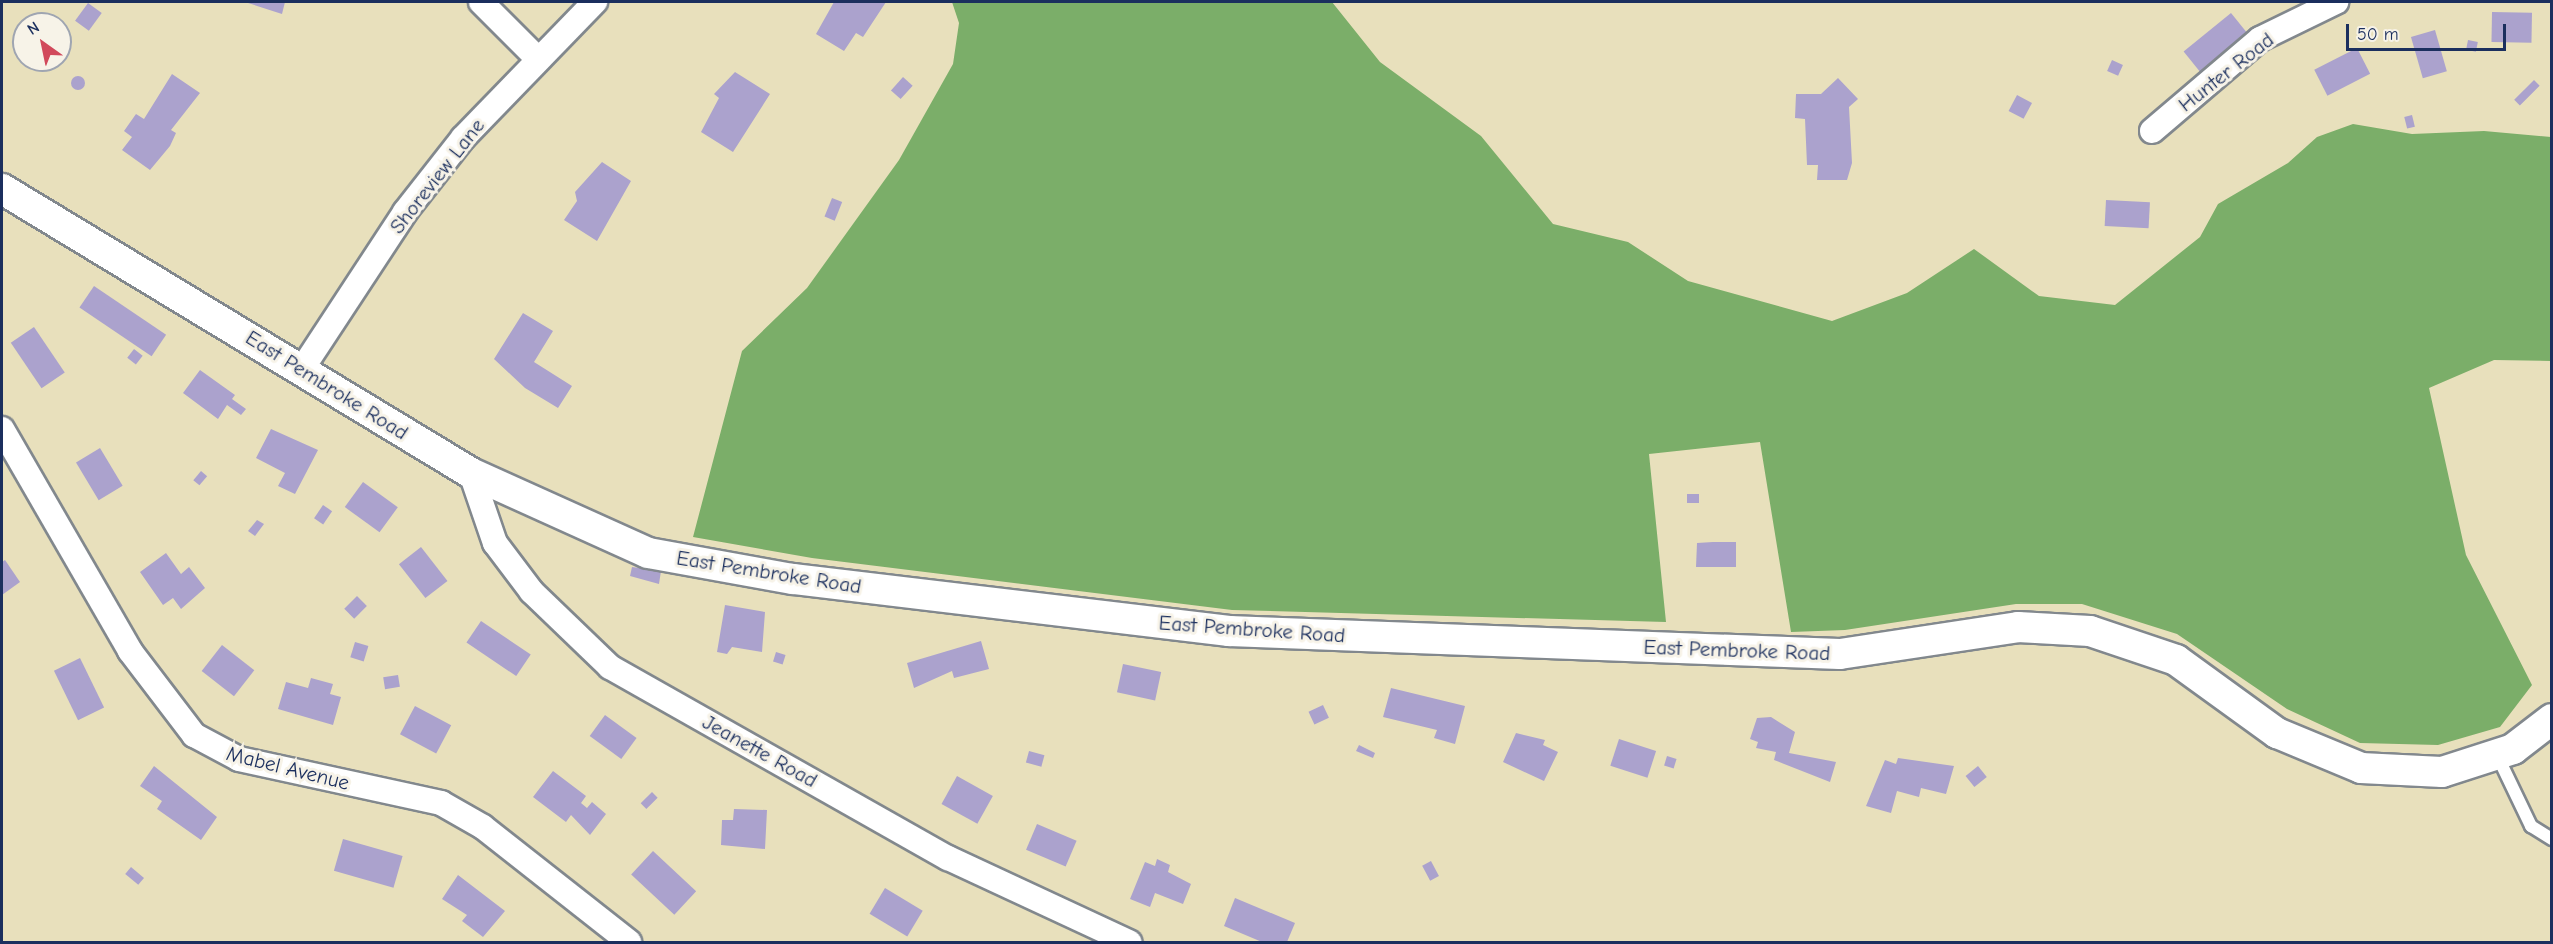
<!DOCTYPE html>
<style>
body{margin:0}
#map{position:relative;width:2553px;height:944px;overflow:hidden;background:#e8e0bc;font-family:"Comic Neue",sans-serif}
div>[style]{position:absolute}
.forest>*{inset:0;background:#7bae69}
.building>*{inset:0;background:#aba2cd;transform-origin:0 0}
.round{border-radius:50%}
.roads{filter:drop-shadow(2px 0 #82888d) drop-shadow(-2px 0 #82888d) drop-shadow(0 2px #82888d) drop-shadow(0 -2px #82888d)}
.service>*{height:12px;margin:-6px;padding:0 6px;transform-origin:6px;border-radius:6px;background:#fff}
.minor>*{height:24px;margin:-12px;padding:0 12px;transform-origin:12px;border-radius:12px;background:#fff}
.tertiary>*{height:30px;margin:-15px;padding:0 15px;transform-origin:15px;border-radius:15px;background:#fff}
span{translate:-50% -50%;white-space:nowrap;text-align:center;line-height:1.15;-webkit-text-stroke:6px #f7f3e8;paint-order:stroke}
.street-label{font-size:21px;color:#1b2f5e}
.frame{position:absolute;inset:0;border:3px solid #1b2f5e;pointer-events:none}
.north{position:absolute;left:12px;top:12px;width:60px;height:60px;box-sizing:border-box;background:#f7f3e8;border:2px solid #9fa5b1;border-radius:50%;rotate:327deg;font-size:16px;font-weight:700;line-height:24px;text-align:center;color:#1b2f5e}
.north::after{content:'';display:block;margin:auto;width:21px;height:27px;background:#d1495b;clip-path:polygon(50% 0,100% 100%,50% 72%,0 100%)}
.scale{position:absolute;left:2346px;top:24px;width:160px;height:27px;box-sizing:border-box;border:3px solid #1b2f5e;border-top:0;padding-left:8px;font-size:18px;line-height:21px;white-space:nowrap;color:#1b2f5e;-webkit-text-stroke:4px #f7f3e8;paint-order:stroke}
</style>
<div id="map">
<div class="forest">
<div style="clip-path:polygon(952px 2px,1332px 2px,1380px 62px,1481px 136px,1553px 224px,1628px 242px,1688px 281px,1832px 321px,1907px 293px,1974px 249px,2039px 296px,2115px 305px,2200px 237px,2218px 204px,2288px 163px,2317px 137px,2353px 124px,2412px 134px,2484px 131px,2551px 137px,2551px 361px,2494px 360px,2429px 388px,2466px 555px,2532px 685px,2500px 727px,2438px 745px,2360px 743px,2287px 709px,2177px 634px,2082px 604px,2016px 604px,1845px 630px,1791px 632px,1760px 442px,1649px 454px,1666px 622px,1232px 610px,812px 558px,693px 537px,742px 351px,807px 288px,899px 160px,953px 64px,959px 23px)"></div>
</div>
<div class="building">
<div style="clip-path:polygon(245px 2px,285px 2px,282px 14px)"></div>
<div style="clip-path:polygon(834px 2px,886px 2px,863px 37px,856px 33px,844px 51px,816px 34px)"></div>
<div style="left:88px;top:3px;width:17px;height:22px;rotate:36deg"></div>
<div style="left:2492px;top:12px;width:40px;height:30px;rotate:1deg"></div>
<div style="left:2231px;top:13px;width:28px;height:61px;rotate:51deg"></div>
<div style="left:2435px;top:30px;width:43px;height:25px;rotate:74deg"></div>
<div style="left:2468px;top:40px;width:10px;height:10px;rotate:11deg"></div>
<div style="left:2357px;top:48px;width:29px;height:48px;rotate:63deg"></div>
<div style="left:2112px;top:60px;width:12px;height:12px;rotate:24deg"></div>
<div style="clip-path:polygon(735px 72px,770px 94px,733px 152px,701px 132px,719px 98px,714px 94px)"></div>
<div style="clip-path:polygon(172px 74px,200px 93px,171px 130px,176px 133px,170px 146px,150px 170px,122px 150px,132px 137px,124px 131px,136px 114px,144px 119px)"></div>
<div class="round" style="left:71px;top:76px;width:14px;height:14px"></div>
<div style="left:903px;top:77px;width:13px;height:18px;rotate:42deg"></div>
<div style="clip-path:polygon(1838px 78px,1858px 99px,1849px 107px,1852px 163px,1847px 180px,1817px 180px,1818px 165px,1807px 165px,1805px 119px,1795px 118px,1796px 94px,1821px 94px)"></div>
<div style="left:2534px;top:80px;width:8px;height:28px;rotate:45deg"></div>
<div style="left:2017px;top:95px;width:17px;height:18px;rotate:28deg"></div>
<div style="left:2412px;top:115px;width:12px;height:8px;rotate:76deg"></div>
<div style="clip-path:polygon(602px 162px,631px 181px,597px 241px,564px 220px,577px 201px,575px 192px)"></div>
<div style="left:832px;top:198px;width:11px;height:20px;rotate:22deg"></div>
<div style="left:2106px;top:200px;width:44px;height:26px;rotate:3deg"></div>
<div style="left:94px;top:286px;width:87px;height:26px;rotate:34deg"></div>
<div style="clip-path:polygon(523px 313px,553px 331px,534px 362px,572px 386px,558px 408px,525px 388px,494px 359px)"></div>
<div style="left:34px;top:327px;width:55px;height:28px;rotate:56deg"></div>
<div style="left:134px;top:349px;width:11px;height:11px;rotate:38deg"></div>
<div style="clip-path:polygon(200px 370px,235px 395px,232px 399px,246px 409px,241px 415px,227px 405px,218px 419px,183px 393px)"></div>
<div style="clip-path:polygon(271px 429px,318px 450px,295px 494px,278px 486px,285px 473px,256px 458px)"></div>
<div style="left:100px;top:448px;width:44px;height:28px;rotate:59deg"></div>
<div style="left:201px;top:471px;width:8px;height:12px;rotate:40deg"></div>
<div style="left:363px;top:482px;width:43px;height:31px;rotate:36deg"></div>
<div style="left:1699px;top:494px;width:9px;height:12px;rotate:90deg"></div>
<div style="left:323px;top:505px;width:11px;height:16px;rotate:34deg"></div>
<div style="clip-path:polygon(257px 520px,264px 524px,255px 536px,248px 531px)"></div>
<div style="clip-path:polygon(1713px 542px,1736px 542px,1736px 567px,1696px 567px,1697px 543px)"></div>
<div style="left:421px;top:547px;width:43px;height:28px;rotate:52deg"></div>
<div style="clip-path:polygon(166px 553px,181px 574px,189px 567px,205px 588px,181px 609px,173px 598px,163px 605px,140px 572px)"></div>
<div style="clip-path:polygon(5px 560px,20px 582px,2px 595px,2px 562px)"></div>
<div style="clip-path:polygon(632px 567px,661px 571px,659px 584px,630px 576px)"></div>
<div style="left:357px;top:596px;width:14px;height:18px;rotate:45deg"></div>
<div style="clip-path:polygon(725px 605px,765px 612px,762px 652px,732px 647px,727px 654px,717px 652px)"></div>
<div style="left:481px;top:621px;width:60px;height:26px;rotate:34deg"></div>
<div style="clip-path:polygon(981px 641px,989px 669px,954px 678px,952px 671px,914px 688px,907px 663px)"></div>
<div style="left:355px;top:642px;width:14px;height:16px;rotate:17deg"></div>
<div style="left:222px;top:645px;width:41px;height:33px;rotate:38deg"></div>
<div style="left:776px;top:652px;width:10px;height:10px;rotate:17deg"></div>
<div style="left:80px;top:658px;width:55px;height:29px;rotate:64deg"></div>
<div style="left:1123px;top:664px;width:39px;height:29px;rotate:12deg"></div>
<div style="left:398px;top:675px;width:12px;height:15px;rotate:81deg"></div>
<div style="clip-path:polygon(311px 678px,333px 684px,330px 694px,341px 697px,333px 725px,278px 709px,286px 682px,308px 688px)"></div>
<div style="clip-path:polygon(1391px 688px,1465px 706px,1455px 744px,1434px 738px,1437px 730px,1383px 717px)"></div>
<div style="left:1323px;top:705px;width:14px;height:16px;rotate:65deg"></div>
<div style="left:415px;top:706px;width:41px;height:32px;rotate:28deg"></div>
<div style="left:605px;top:715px;width:39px;height:26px;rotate:36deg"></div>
<div style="clip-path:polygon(1771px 717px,1795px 732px,1789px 753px,1836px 762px,1830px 782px,1774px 760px,1776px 752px,1756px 748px,1758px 742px,1750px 739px,1757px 718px)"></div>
<div style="clip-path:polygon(1516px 733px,1545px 740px,1543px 745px,1558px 752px,1544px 781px,1503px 762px)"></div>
<div style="left:1619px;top:739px;width:39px;height:28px;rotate:18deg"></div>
<div style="clip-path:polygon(1359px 745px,1375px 753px,1373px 758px,1356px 751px)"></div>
<div style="left:1029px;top:751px;width:16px;height:12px;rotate:15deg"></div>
<div style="left:1667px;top:756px;width:10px;height:10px;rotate:17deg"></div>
<div style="clip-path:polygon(1898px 758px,1954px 766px,1946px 794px,1921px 788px,1919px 797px,1897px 791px,1891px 813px,1866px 806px,1885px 760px,1896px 764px)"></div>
<div style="clip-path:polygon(154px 766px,217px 817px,201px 840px,157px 809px,162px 801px,140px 786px)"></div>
<div style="left:1978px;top:766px;width:14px;height:16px;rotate:51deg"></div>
<div style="clip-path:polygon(553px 771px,586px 796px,581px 803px,587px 808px,592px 802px,606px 814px,590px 835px,571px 815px,566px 822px,533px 797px)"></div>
<div style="left:957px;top:776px;width:41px;height:32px;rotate:29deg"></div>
<div style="left:652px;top:792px;width:8px;height:16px;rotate:45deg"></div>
<div style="clip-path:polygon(734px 809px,767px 810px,765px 849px,721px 845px,722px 820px,733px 820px)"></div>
<div style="left:1037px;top:824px;width:43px;height:28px;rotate:23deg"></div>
<div style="left:343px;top:839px;width:62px;height:33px;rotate:16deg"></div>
<div style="left:653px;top:851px;width:59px;height:32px;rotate:43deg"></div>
<div style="clip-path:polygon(1157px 859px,1170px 865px,1168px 872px,1191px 884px,1183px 904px,1155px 893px,1150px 907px,1130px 899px,1145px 862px,1155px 866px)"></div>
<div style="left:1431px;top:861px;width:17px;height:10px;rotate:62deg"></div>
<div style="left:131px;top:867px;width:17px;height:9px;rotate:40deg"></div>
<div style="clip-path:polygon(458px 875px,505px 911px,483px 937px,462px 921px,467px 915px,442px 899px)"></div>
<div style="left:885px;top:888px;width:44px;height:30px;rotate:31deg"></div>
<div style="clip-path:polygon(1235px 898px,1295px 923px,1287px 942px,1262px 942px,1224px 926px)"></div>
</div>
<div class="roads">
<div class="service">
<div style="left:2497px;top:755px;width:79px;rotate:64.4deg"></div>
<div style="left:2531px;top:826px;width:25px;rotate:32deg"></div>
</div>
<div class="minor">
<div style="left:481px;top:2px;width:81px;rotate:45deg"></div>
<div style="left:2152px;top:131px;width:142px;rotate:-40.4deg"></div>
<div style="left:2260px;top:39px;width:85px;rotate:-26deg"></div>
<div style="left:302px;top:369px;width:188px;rotate:-56.7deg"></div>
<div style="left:405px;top:212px;width:94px;rotate:-51.9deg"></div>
<div style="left:463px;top:138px;width:190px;rotate:-45.9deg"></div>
<div style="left:2px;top:429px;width:256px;rotate:60deg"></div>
<div style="left:130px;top:651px;width:106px;rotate:52.7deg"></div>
<div style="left:194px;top:735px;width:51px;rotate:28.1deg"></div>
<div style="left:239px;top:759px;width:207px;rotate:12.3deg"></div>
<div style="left:441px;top:803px;width:48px;rotate:29.7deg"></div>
<div style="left:483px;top:827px;width:186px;rotate:38.2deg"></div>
<div style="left:471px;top:473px;width:74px;rotate:71.1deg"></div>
<div style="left:495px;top:543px;width:61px;rotate:52.9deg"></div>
<div style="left:532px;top:592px;width:108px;rotate:43.9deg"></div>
<div style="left:610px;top:667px;width:388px;rotate:29.5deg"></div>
<div style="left:948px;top:858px;width:200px;rotate:24.9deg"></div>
</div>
<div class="tertiary">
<div style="left:2px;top:189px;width:548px;rotate:31.2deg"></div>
<div style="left:471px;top:473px;width:194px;rotate:24.3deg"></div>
<div style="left:648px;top:553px;width:147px;rotate:10.2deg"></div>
<div style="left:793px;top:579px;width:439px;rotate:6.8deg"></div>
<div style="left:1229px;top:631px;width:611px;rotate:2.16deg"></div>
<div style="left:1840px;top:654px;width:180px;rotate:-8.6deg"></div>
<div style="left:2018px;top:627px;width:72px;rotate:3.2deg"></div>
<div style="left:2090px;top:631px;width:91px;rotate:18.6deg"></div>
<div style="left:2176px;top:660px;width:125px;rotate:35.9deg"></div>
<div style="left:2277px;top:733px;width:91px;rotate:22.6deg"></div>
<div style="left:2361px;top:768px;width:81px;rotate:2.8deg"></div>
<div style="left:2442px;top:772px;width:75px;rotate:-17.9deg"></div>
<div style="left:2513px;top:749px;width:49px;rotate:-37.6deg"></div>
</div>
</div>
<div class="street-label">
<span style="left:2226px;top:72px;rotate:-38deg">Hunter Road</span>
<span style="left:437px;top:176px;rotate:-52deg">Shoreview Lane</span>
<span style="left:327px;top:385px;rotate:32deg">East Pembroke Road</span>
<span style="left:769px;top:572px;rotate:9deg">East Pembroke Road</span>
<span style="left:1252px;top:629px;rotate:4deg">East Pembroke Road</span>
<span style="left:1737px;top:650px;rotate:2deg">East Pembroke Road</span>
<span style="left:760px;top:751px;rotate:29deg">Jeanette Road</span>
<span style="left:288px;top:768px;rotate:14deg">Mabel Avenue</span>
</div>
<div class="frame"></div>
<div class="north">N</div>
<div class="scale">50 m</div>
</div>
